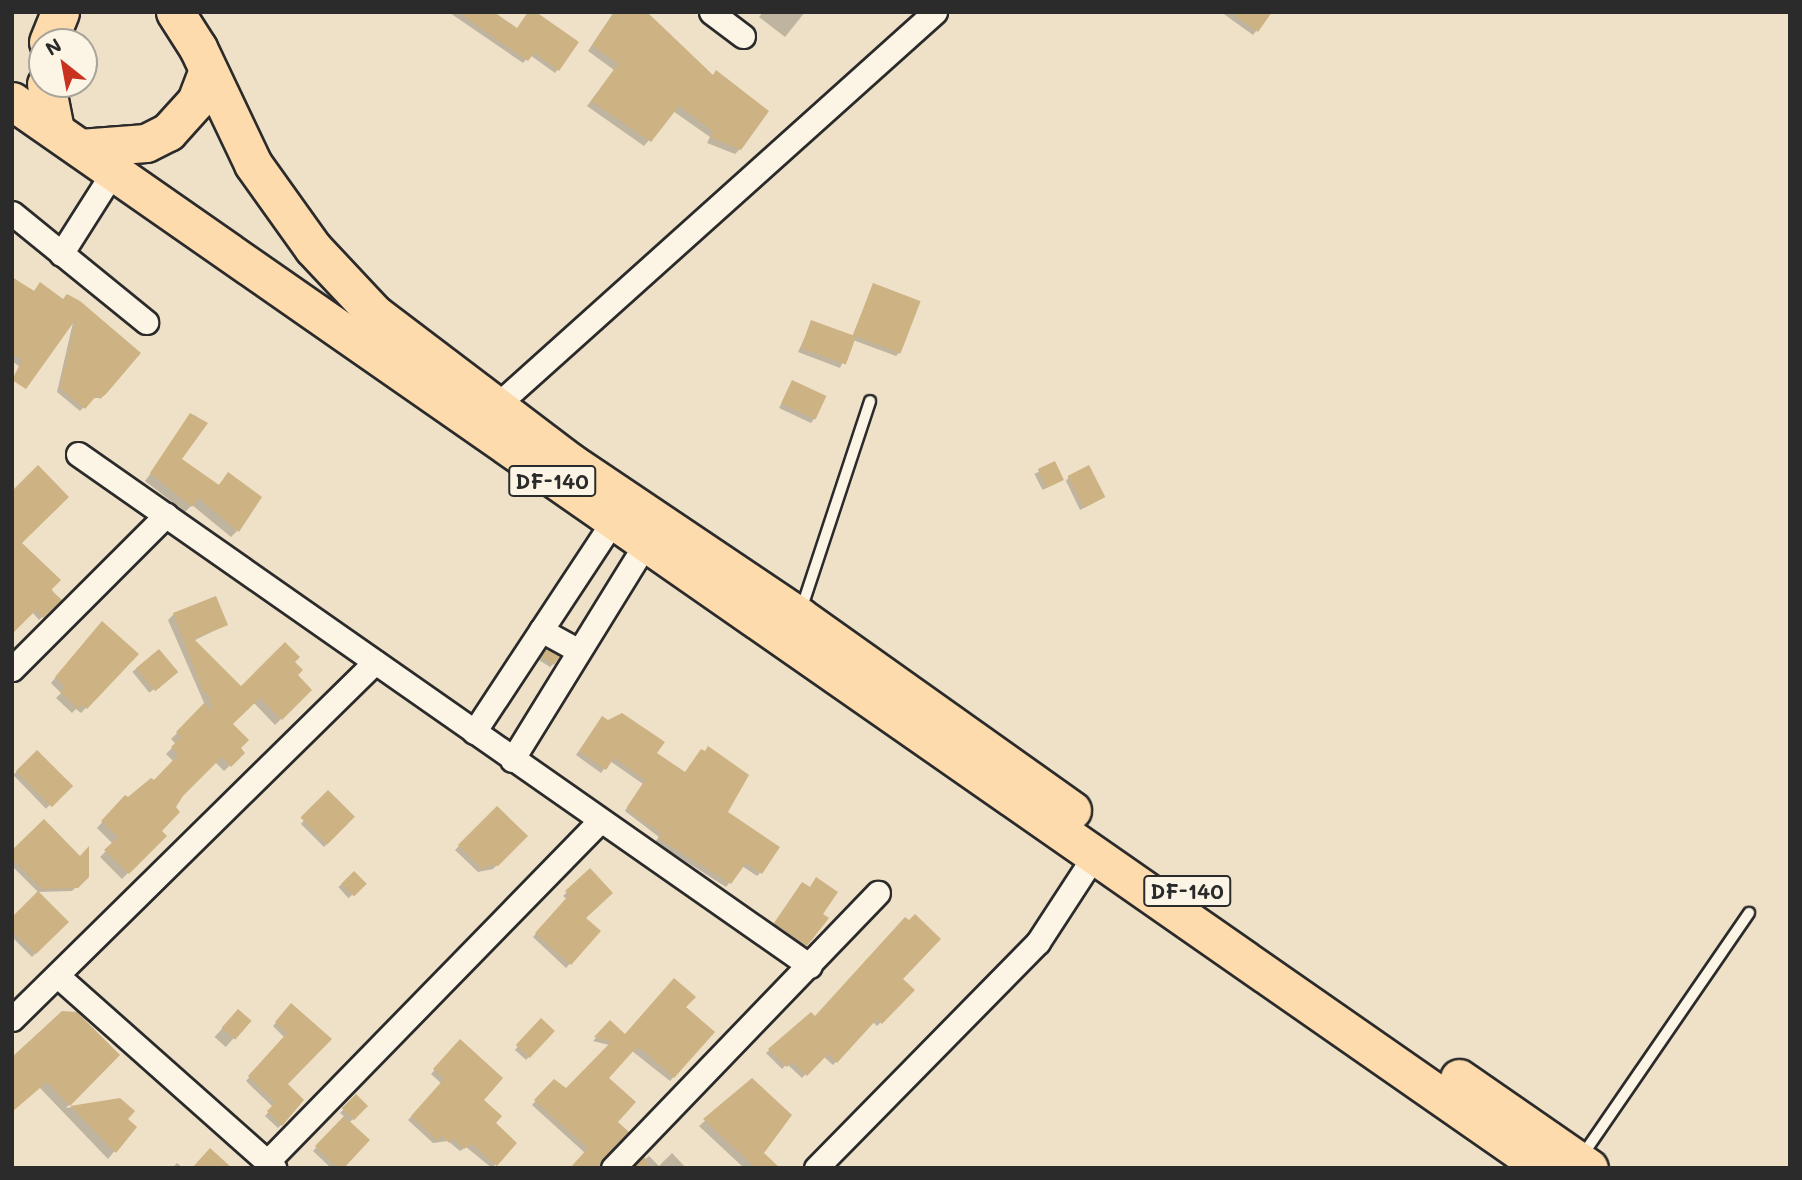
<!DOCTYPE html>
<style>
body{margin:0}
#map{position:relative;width:1802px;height:1180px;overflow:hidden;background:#eee1c8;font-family:Mali,sans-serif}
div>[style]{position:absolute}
.shadow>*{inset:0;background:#0003;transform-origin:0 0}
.building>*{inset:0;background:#cdb283;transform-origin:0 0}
.roads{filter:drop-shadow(2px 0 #2b2b2b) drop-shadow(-2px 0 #2b2b2b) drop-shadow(0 2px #2b2b2b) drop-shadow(0 -2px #2b2b2b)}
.lane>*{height:10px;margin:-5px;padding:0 5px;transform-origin:5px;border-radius:5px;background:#fcf5e5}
.street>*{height:23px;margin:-11.5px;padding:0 11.5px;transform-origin:11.5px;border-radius:11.5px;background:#fcf5e5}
.primary>*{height:37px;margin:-18.5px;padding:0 18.5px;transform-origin:18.5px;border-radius:18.5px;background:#fedbac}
span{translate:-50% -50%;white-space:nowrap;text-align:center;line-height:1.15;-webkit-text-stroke:5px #fcf5e5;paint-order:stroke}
.shield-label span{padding:2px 5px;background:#fcf5e5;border:2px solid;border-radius:5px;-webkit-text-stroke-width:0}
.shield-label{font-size:21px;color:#2b2b2b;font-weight:700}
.frame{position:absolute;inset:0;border:14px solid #2b2b2b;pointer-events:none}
.north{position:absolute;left:28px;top:28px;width:70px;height:70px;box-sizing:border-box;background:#fcf5e5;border:2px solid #a8a49b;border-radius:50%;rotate:329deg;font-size:19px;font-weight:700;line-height:28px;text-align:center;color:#2b2b2b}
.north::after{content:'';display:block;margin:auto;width:24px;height:32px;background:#c8321e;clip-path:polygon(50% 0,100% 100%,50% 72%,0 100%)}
</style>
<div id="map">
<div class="shadow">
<div style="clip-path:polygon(493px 12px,558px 69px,555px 73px,530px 55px,523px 63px,450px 13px)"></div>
<div style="clip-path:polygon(614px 12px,712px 77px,740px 149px,735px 154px,707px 143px,710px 137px,673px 111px,644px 146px,587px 106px,614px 70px,588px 51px)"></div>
<div style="clip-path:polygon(763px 12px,805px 12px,785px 37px,759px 17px)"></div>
<div style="clip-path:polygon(1221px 12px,1270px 12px,1253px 35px)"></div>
<div style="clip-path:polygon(12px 278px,139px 353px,100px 398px,92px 398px,80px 411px,57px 392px,74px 318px,32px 376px,12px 361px)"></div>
<div style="clip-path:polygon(874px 285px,899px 353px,896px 356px,853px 340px,840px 368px,798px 352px,812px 322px,852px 337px)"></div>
<div style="clip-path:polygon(793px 382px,814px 419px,811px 423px,779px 408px)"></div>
<div style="clip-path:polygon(194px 415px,205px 423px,179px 459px,218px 486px,228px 475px,237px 531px,231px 537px,192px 505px,185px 512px,145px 481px)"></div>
<div style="left:1054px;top:464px;width:18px;height:22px;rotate:63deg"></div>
<div style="clip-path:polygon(1069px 477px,1099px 500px,1080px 510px,1066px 481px)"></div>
<div style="clip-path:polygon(20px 543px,59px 600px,39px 620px,32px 612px)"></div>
<div style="clip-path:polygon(174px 614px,226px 625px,193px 641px,241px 688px,293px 662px,295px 675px,310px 690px,275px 725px,253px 702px,231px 724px,243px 753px,224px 771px,215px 762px,182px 795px,160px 831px,165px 836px,122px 879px,100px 857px,113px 844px,97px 828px,125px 797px,127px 800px,154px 783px,174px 762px,166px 754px,176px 744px,171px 739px,205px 705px,168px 620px)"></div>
<div style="clip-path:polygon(96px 629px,137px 654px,81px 713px,76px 709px,72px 713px,56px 698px,61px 693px,51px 683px)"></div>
<div style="left:158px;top:651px;width:27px;height:33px;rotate:51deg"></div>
<div style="clip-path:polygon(543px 654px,553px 664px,550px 667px,539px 660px)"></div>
<div style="clip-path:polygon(599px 722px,654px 754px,726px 813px,760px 873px,757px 876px,742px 866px,726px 887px,655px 842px,659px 837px,625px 811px,643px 784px,610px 761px,601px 773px,576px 755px)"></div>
<div style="left:37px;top:752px;width:47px;height:33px;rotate:46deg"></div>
<div style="clip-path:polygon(324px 796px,353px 817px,324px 847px,301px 824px)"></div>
<div style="clip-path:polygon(497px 808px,525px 836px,493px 869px,478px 872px,455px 850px)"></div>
<div style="clip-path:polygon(12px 852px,87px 876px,72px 891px,38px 892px,12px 866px)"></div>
<div style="clip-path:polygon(590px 871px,584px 918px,599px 931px,566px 968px,533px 937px,567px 899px,563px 896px)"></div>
<div style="left:354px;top:873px;width:15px;height:21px;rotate:48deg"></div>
<div style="clip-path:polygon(799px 888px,821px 914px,803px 948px,772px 927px)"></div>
<div style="clip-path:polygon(12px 919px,67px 922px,32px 957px,12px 937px)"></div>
<div style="clip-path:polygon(909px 922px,901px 979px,912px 990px,877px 1026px,872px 1021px,833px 1065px,823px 1056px,802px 1078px,787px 1064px,782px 1069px,766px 1053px,811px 1014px,815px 1019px)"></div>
<div style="clip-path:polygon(292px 1006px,281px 1125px,278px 1128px,265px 1116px,273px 1107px,246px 1081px,285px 1038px,273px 1026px)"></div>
<div style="clip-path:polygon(684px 1007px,713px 1032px,670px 1081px,632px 1051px,607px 1078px,633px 1102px,585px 1153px,532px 1105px,554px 1081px,566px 1091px,609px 1045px,593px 1041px,607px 1026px,625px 1036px)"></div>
<div style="left:238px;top:1011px;width:15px;height:35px;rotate:42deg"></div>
<div style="clip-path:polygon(62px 1013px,118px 1055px,66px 1108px,119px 1100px,126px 1120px,134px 1127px,108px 1159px,40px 1088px)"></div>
<div style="left:541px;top:1021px;width:15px;height:39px;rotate:42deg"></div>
<div style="clip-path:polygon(460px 1042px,494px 1124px,515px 1143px,492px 1168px,466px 1147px,460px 1151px,448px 1141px,433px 1143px,408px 1120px,442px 1084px,431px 1074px)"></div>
<div style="clip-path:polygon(752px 1081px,761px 1153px,777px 1168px,744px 1168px,699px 1126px)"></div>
<div style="clip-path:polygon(356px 1096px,366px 1106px,349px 1123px,342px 1168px,331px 1168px,313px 1151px,345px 1117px,340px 1113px)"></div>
<div style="clip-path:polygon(672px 1153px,686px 1168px,635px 1168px,649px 1156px,659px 1166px)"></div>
<div style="clip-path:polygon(177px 1163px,183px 1168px,172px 1168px)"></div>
</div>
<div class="building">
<div style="clip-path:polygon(458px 12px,494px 12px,517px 28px,528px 12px,536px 12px,579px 42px,559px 71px,534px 53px,528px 61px)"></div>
<div style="clip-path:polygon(614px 12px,647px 12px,713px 75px,716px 70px,769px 111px,741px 150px,710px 137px,714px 132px,679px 106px,651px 142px,591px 101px,618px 64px,592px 45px)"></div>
<div style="clip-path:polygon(1230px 12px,1272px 12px,1258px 32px)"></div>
<div style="clip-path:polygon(12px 277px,34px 291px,40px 282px,63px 299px,67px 294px,80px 301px,141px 353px,106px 394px,100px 399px,97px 395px,85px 409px,60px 388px,76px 319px,26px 389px,12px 380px,22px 360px,12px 353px)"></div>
<div style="left:873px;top:283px;width:51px;height:56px;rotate:21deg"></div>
<div style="left:811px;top:320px;width:48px;height:30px;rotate:20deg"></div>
<div style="left:792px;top:380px;width:38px;height:26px;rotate:25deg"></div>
<div style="clip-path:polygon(190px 413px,208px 423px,182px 459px,219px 485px,228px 472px,262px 497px,239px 532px,198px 498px,192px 507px,150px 473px)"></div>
<div style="left:1055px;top:461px;width:21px;height:19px;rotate:65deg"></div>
<div style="clip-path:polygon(38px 465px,69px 497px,22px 543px,61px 580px,51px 590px,62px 600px,43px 618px,36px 610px,12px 634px,12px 491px)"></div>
<div style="left:1089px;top:465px;width:36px;height:24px;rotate:63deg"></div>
<div style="clip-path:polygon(216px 596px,228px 625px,194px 639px,241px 686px,285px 642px,300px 657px,295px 662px,303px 670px,298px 675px,312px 690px,282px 720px,260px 698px,233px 724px,249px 740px,241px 748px,245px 753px,231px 767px,222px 757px,183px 796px,176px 807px,180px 812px,162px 831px,167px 836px,129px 874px,104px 850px,118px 837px,101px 821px,125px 795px,128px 797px,151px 778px,154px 780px,178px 755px,171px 747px,181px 737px,176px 732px,204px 703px,211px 711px,210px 697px,203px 691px,173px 613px)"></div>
<div style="clip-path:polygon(102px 621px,139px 654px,87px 709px,83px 705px,78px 709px,60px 692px,65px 687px,55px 677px)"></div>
<div style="left:159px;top:649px;width:30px;height:30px;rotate:50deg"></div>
<div style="clip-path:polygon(546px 649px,560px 656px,554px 665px,541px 656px)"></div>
<div style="clip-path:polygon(622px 713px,665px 742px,657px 753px,685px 772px,701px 749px,705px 751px,708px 746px,749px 775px,728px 812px,780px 847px,762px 874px,746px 863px,731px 884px,658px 838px,661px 833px,633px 814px,627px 807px,645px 780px,614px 758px,606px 770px,579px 751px,602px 716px,608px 720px)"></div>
<div style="left:37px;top:750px;width:51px;height:30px;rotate:45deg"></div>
<div style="left:328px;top:790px;width:38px;height:39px;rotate:45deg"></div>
<div style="clip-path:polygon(497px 806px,528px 836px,498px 866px,488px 865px,483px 870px,458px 845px)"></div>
<div style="clip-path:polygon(44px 819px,80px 856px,89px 846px,89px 877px,78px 888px,42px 889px,12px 859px,12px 850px)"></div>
<div style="clip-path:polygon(590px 868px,613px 893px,586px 918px,601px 931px,571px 965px,535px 933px,569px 895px,565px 891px)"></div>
<div style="left:354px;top:871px;width:18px;height:18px;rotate:45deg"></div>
<div style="clip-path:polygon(816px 877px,838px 892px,823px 914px,829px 918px,807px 946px,774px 923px,802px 882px,810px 887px)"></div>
<div style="clip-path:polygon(38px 891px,69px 922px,36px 954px,12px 931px,12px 917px)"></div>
<div style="clip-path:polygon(915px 914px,941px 939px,903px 979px,915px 990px,882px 1024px,877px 1019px,837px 1063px,828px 1054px,807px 1076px,792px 1062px,787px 1067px,768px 1049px,811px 1012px,815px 1016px,905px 917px,909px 920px)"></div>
<div style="clip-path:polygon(674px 978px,696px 997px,686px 1007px,715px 1032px,674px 1078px,638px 1046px,642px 1050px,636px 1048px,609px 1078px,636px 1102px,618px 1122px,629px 1132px,599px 1168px,570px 1168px,588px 1148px,534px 1100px,554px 1079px,566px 1088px,611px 1042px,594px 1037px,610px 1020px,625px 1034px)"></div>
<div style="clip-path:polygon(291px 1003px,332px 1039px,288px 1084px,304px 1100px,282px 1126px,267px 1111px,275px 1103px,248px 1076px,287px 1033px,275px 1022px)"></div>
<div style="left:238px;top:1009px;width:18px;height:25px;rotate:41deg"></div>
<div style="clip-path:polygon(62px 1011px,77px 1012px,120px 1055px,70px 1106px,120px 1098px,135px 1111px,128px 1119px,137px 1127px,116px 1153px,47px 1082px,12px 1112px,12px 1057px)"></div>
<div style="left:541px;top:1018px;width:19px;height:37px;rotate:43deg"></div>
<div style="clip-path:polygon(460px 1039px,503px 1078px,484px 1100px,502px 1116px,496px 1123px,517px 1143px,497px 1166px,472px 1144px,464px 1149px,452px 1138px,449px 1143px,442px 1136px,438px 1141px,411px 1116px,444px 1079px,433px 1069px)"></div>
<div style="clip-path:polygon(752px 1078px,792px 1115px,764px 1153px,780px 1168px,756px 1168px,703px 1119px)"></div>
<div style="left:356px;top:1094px;width:17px;height:20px;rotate:45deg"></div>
<div style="clip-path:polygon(344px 1116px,370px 1140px,344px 1168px,338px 1168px,315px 1146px)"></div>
<div style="clip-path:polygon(210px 1148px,232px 1168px,192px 1168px)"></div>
<div style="clip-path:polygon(644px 1156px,650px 1168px,633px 1168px)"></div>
</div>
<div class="roads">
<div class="lane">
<div style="left:801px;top:610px;width:220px;rotate:-71.7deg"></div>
<div style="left:1582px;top:1156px;width:295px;rotate:-55.5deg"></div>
</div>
<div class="street">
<div style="left:711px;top:12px;width:40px;rotate:37deg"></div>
<div style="left:12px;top:213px;width:173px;rotate:39.1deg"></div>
<div style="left:61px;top:254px;width:97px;rotate:-57.6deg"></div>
<div style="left:496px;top:406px;width:590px;rotate:-41.91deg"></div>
<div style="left:78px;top:454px;width:893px;rotate:34.97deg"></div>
<div style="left:541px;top:630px;width:43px;rotate:28.9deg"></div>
<div style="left:12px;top:669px;width:218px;rotate:-45deg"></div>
<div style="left:474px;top:732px;width:250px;rotate:-56.6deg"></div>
<div style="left:512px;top:760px;width:253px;rotate:-58.3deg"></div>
<div style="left:59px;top:977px;width:288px;rotate:41.6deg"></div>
<div style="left:12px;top:1019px;width:509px;rotate:-44.52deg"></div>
<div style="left:267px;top:1162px;width:477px;rotate:-45.7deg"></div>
<div style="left:613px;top:1168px;width:382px;rotate:-46.1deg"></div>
<div style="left:816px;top:1168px;width:317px;rotate:-45.5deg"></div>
<div style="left:1038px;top:942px;width:103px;rotate:-56.9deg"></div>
</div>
<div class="primary">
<div style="left:175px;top:12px;width:43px;rotate:57.4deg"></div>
<div style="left:198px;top:48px;width:128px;rotate:64.6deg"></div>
<div style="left:253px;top:164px;width:103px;rotate:54.5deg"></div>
<div style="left:313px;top:248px;width:91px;rotate:46.8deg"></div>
<div style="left:375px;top:314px;width:245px;rotate:37.2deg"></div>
<div style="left:570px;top:462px;width:276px;rotate:33.9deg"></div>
<div style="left:799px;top:616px;width:335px;rotate:35.4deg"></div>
<div style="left:48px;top:42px;width:32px;rotate:-68deg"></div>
<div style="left:46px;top:84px;width:47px;rotate:78.9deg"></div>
<div style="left:12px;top:101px;width:1867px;rotate:34.86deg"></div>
<div style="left:80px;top:148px;width:66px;rotate:-4.3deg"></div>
<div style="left:146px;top:143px;width:25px;rotate:-27deg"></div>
<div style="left:168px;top:132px;width:42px;rotate:-47.9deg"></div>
<div style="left:196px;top:101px;width:30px;rotate:-69deg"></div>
<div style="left:1459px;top:1078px;width:158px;rotate:34.7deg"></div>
</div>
</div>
<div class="shield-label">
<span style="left:552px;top:481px">DF-140</span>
<span style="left:1187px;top:891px">DF-140</span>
</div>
<div class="frame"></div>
<div class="north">N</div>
</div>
